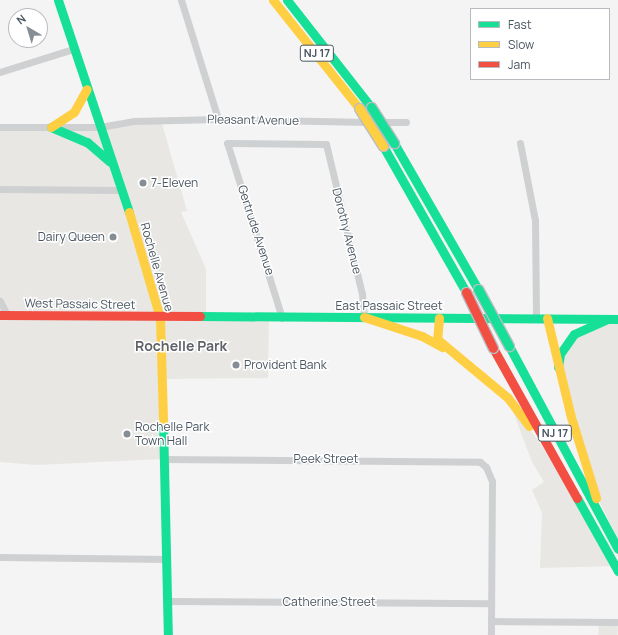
<!DOCTYPE html>
<style>
body{margin:0}
#map{position:relative;width:618px;height:635px;overflow:hidden;background:#f4f4f4;font-family:Manrope,sans-serif}
div>[style]{position:absolute}
.commercial>*{inset:0;background:#e8e7e3;transform-origin:0 0}
.street>*{height:7px;margin:-3.5px;padding:0 3.5px;transform-origin:3.5px;border-radius:3.5px;background:#ced0d2}
.fast>*{height:9px;margin:-4.5px;padding:0 4.5px;transform-origin:4.5px;border-radius:4.5px;background:#16e098}
.slow>*{height:9px;margin:-4.5px;padding:0 4.5px;transform-origin:4.5px;border-radius:4.5px;background:#ffcf43}
.jam>*{height:9px;margin:-4.5px;padding:0 4.5px;transform-origin:4.5px;border-radius:4.5px;background:#f24e42}
.bridges{filter:drop-shadow(1px 0 #b9bec3) drop-shadow(-1px 0 #b9bec3) drop-shadow(0 1px #b9bec3) drop-shadow(0 -1px #b9bec3)}
.fast-bridge>*{height:9px;margin:-4.5px;padding:0 4.5px;transform-origin:4.5px;border-radius:4.5px;background:#16e098}
.slow-bridge>*{height:9px;margin:-4.5px;padding:0 4.5px;transform-origin:4.5px;border-radius:4.5px;background:#ffcf43}
.jam-bridge>*{height:9px;margin:-4.5px;padding:0 4.5px;transform-origin:4.5px;border-radius:4.5px;background:#f24e42}
.dots>*{width:11px;height:11px;translate:-50% -50%;box-sizing:border-box;border:2px solid #fff;border-radius:50%}
span{translate:-50% -50%;white-space:nowrap;text-align:center;line-height:1.15;-webkit-text-stroke:3px #fff;paint-order:stroke}
.shield-label span{padding:1px 3px;background:#fff;border:1px solid;border-radius:3px;-webkit-text-stroke-width:0}
.shield-label{font-size:11px;color:#4a5661;font-weight:700}
.street-label{font-size:12px;color:#4a5661}
.poi-label{font-size:12px;color:#4a5661}
.left{translate:0 -50%;text-align:left}
.right{translate:-100% -50%;text-align:right}
.quarter-label{font-size:14px;color:#5f6368;font-weight:700}
.legend{position:absolute;left:470px;top:8px;width:140px;height:72px;box-sizing:border-box;background:#fff;border:1px solid #b7bbc0;margin:0;padding:5px 7px;list-style:none;font-size:12px;color:#4a5661}
.legend li{display:flex;align-items:center;gap:8px;height:20px}
.legend b{width:20px;border:1px solid #b7bbc0}
.north{position:absolute;left:8px;top:8px;width:40px;height:40px;box-sizing:border-box;background:#fff;border:1px solid #b7bbc0;border-radius:50%;rotate:322deg;font-size:11px;font-weight:700;line-height:16px;text-align:center;color:#4a5661}
.north::after{content:'';display:block;margin:auto;width:14px;height:18px;background:#868d94;clip-path:polygon(50% 0,100% 100%,50% 72%,0 100%)}
</style>
<div id="map">
<div class="commercial">
<div style="clip-path:polygon(161px 120px,187px 211px,181px 212px,206px 269px,206px 318px,269px 318px,268px 378px,162px 379px,163px 459px,36px 465px,0 462px,0 127px,100px 127px)"></div>
<div style="clip-path:polygon(618px 319px,618px 540px,594px 490px,560px 354px,565px 343px)"></div>
<div style="clip-path:polygon(508px 398px,580px 501px,615px 566px,540px 568px,542px 513px,532px 490px,544px 482px,532px 462px)"></div>
<div style="left:599px;top:621px;width:19px;height:14px;rotate:3deg"></div>
</div>
<div class="street">
<div style="left:181px;top:0;width:125px;rotate:72.7deg"></div>
<div style="left:0;top:72px;width:77px;rotate:-17.5deg"></div>
<div style="left:380px;top:122px;width:26px"></div>
<div style="left:0;top:127px;width:100px"></div>
<div style="left:100px;top:127px;width:35px;rotate:-10deg"></div>
<div style="left:134px;top:121px;width:84px;rotate:-1.4deg"></div>
<div style="left:218px;top:119px;width:150px;rotate:1.1deg"></div>
<div style="left:520px;top:143px;width:78px;rotate:79deg"></div>
<div style="left:535px;top:220px;width:97px;rotate:89.4deg"></div>
<div style="left:0;top:189px;width:121px;rotate:0.5deg"></div>
<div style="left:0;top:301px;width:16px;rotate:63deg"></div>
<div style="left:282px;top:318px;width:183px;rotate:-107.4deg"></div>
<div style="left:227px;top:143px;width:99px;rotate:0.6deg"></div>
<div style="left:326px;top:144px;width:154px;rotate:76.5deg"></div>
<div style="left:362px;top:294px;width:23px;rotate:85deg"></div>
<div style="left:163px;top:459px;width:317px;rotate:0.5deg"></div>
<div style="left:480px;top:462px;width:8px;rotate:40deg"></div>
<div style="left:486px;top:467px;width:15px;rotate:67deg"></div>
<div style="left:492px;top:481px;width:154px;rotate:90.4deg"></div>
<div style="left:0;top:557px;width:167px;rotate:0.7deg"></div>
<div style="left:167px;top:601px;width:324px;rotate:0.4deg"></div>
<div style="left:491px;top:621px;width:127px;rotate:0.5deg"></div>
</div>
<div class="fast">
<div style="left:58px;top:0;width:224px;rotate:71.5deg"></div>
<div style="left:287px;top:0;width:136px;rotate:51.9deg"></div>
<div style="left:51px;top:127px;width:39px;rotate:23deg"></div>
<div style="left:87px;top:142px;width:30px;rotate:41deg"></div>
<div style="left:394px;top:143px;width:168px;rotate:60.1deg"></div>
<div style="left:383px;top:146px;width:168px;rotate:60.4deg"></div>
<div style="left:200px;top:316px;width:418px;rotate:0.4deg"></div>
<div style="left:509px;top:346px;width:230px;rotate:61.8deg"></div>
<div style="left:558px;top:367px;width:13px;rotate:-81deg"></div>
<div style="left:560px;top:354px;width:24px;rotate:-55deg"></div>
<div style="left:574px;top:334px;width:37px;rotate:-24deg"></div>
<div style="left:163px;top:421px;width:214px;rotate:88.7deg"></div>
<div style="left:577px;top:498px;width:84px;rotate:60.7deg"></div>
</div>
<div class="slow">
<div style="left:273px;top:0;width:138px;rotate:51.5deg"></div>
<div style="left:51px;top:127px;width:27px;rotate:-33deg"></div>
<div style="left:74px;top:112px;width:26px;rotate:-61deg"></div>
<div style="left:129px;top:212px;width:110px;rotate:73.7deg"></div>
<div style="left:160px;top:318px;width:103px;rotate:88.3deg"></div>
<div style="left:364px;top:317px;width:61px;rotate:18.1deg"></div>
<div style="left:422px;top:336px;width:23px;rotate:29deg"></div>
<div style="left:439px;top:318px;width:21px;rotate:95deg"></div>
<div style="left:437px;top:339px;width:92px;rotate:39.7deg"></div>
<div style="left:508px;top:398px;width:35px;rotate:53deg"></div>
<div style="left:547px;top:318px;width:102px;rotate:76.4deg"></div>
<div style="left:571px;top:417px;width:85px;rotate:72.8deg"></div>
</div>
<div class="jam">
<div style="left:0;top:315px;width:200px;rotate:0.3deg"></div>
<div style="left:493px;top:348px;width:172px;rotate:60.8deg"></div>
</div>
<div class="bridges">
<div class="fast-bridge">
<div style="left:371px;top:107px;width:43px;rotate:57.4deg"></div>
<div style="left:478px;top:289px;width:65px;rotate:61.5deg"></div>
</div>
<div class="slow-bridge">
<div style="left:359px;top:108px;width:45px;rotate:57.7deg"></div>
</div>
<div class="jam-bridge">
<div style="left:466px;top:292px;width:62px;rotate:64.3deg"></div>
</div>
</div>
<div class="dots">
<div style="left:143px;top:183px;background:#868d94"></div>
<div style="left:113px;top:237px;background:#868d94"></div>
<div style="left:236px;top:365px;background:#868d94"></div>
<div style="left:127px;top:434px;background:#868d94"></div>
</div>
<div class="shield-label">
<span style="left:317px;top:53px">NJ 17</span>
<span style="left:555px;top:433px">NJ 17</span>
</div>
<div class="street-label">
<span style="left:253px;top:120px;rotate:1deg">Pleasant Avenue</span>
<span style="left:256px;top:230px;rotate:72deg">Gertrude Avenue</span>
<span style="left:347px;top:231px;rotate:76deg">Dorothy Avenue</span>
<span style="left:157px;top:267px;rotate:74deg">Rochelle Avenue</span>
<span style="left:80px;top:304px;rotate:1deg">West Passaic Street</span>
<span style="left:389px;top:306px">East Passaic Street</span>
<span style="left:326px;top:459px">Peek Street</span>
<span style="left:329px;top:602px">Catherine Street</span>
</div>
<div class="poi-label">
<span class="left" style="left:151px;top:183px">7-Eleven</span>
<span class="right" style="left:105px;top:237px">Dairy Queen</span>
<span class="left" style="left:244px;top:365px">Provident Bank</span>
<span class="left" style="left:135px;top:434px">Rochelle Park<br>Town Hall</span>
</div>
<div class="quarter-label">
<span style="left:181px;top:346px">Rochelle Park</span>
</div>
<ul class="legend">
<li><b style="height:5px;background:#16e098"></b>Fast</li>
<li><b style="height:5px;background:#ffcf43"></b>Slow</li>
<li><b style="height:5px;background:#f24e42"></b>Jam</li>
</ul>
<div class="north">N</div>
</div>
